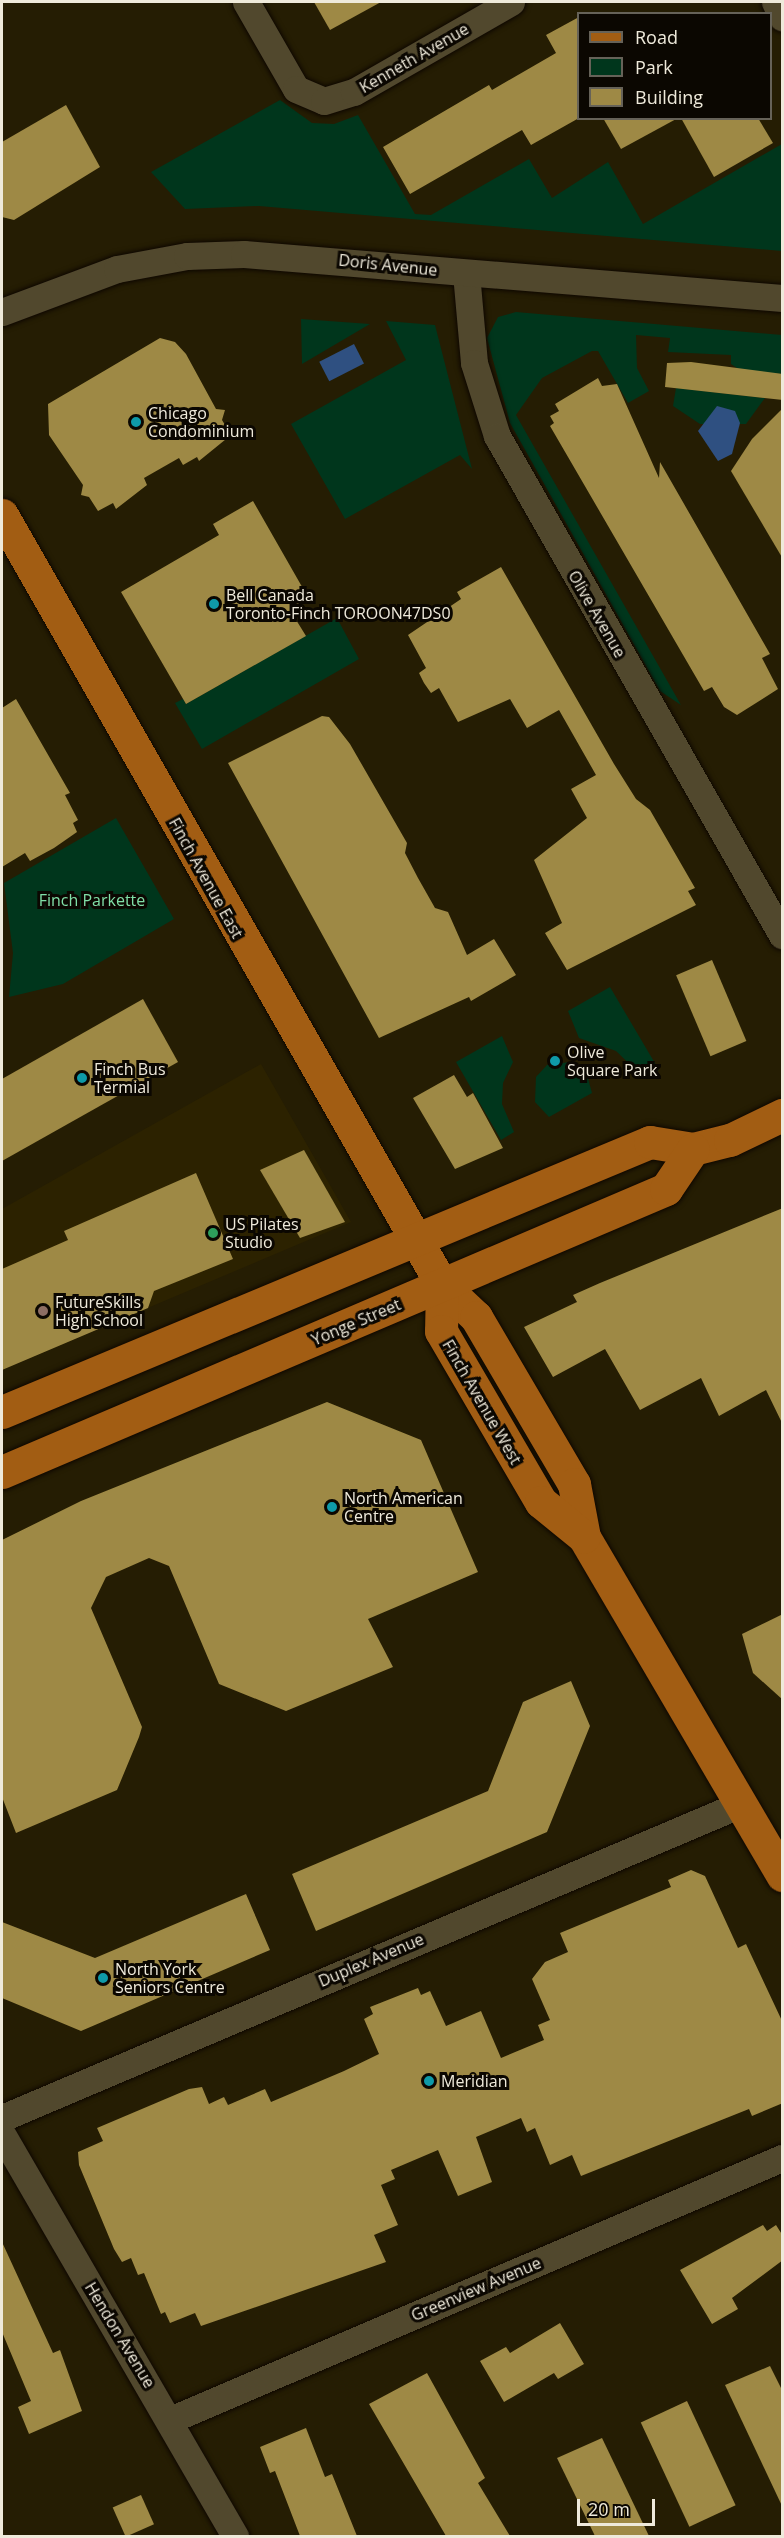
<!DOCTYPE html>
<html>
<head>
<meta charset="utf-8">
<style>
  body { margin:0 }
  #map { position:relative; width:784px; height:2538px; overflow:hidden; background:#251d03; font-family:"Open Sans",sans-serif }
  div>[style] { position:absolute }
  .built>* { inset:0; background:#2c2200 }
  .green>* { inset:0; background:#00361c }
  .water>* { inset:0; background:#2f5081; transform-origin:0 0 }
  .building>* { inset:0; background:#9e8945; transform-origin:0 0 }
  .roads { filter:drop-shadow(0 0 2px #0e0700) drop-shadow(0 0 2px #0e0700) }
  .minor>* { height:27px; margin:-13.5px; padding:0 13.5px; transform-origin:13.5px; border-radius:13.5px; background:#51482d }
  .major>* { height:33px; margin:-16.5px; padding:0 16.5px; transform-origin:16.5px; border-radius:16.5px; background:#a25d13 }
  .dots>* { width:16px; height:16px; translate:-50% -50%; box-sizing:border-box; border:3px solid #0b0701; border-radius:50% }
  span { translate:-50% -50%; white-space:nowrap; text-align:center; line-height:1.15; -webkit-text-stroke:6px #0b0701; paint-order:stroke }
  .street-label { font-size:16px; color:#efeadb }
  .poi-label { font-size:16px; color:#efeadb }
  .left { translate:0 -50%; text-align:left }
  .park-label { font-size:16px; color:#80dfa7 }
  .frame { position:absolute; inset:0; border:3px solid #efeadb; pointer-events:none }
  .legend { position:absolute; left:577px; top:12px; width:195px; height:108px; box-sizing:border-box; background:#0b0701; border:2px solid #666258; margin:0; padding:8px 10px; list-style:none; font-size:18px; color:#efeadb }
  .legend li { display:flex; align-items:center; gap:12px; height:30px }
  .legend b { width:30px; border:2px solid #666258 }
  .scale { position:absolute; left:577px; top:2499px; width:78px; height:27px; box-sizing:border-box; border:3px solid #efeadb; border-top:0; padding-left:8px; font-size:18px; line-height:21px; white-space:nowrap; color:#efeadb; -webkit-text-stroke:4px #0b0701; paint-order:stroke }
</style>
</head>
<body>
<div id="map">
  <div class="built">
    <div style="clip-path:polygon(261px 1064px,351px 1222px,20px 1362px,2px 1318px,2px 1209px)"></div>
  </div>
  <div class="green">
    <div style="clip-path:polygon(280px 100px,312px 123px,334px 124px,358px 115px,415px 214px,431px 215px,529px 159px,552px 198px,608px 162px,643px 224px,782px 144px,782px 251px,259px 206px,185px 209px,151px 172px)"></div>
    <div style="clip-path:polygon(516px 312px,782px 335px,782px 374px,740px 370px,731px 364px,731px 355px,668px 352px,670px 338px,636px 335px,637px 368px,649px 391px,628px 403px,598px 351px,592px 351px,542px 378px,516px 415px,681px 705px,660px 691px,510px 423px,487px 338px,498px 317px)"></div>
    <div style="clip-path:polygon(301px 319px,370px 324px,302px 364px)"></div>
    <div style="clip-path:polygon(386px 321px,435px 325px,472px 469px,460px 455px,345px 519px,291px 424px,406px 360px)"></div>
    <div style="clip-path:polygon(676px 388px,765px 398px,746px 424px,700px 424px,673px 406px)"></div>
    <div style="clip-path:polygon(337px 618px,359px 659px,202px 749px,175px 703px,183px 699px,186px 704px)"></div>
    <div style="clip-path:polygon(116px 818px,174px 919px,63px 984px,9px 997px,13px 953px,4px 883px)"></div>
    <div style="clip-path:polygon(610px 987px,659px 1070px,644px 1078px,616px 1051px,579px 1038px,568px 1011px)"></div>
    <div style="clip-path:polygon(502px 1036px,513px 1062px,503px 1083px,502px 1104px,514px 1132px,501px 1140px,456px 1062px)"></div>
    <div style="clip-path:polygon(570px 1062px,587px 1075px,592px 1093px,549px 1117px,535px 1102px,536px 1077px,547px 1065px)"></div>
  </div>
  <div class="water">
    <div style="left:354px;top:344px;width:22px;height:39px;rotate:63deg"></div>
    <div style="clip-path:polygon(717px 406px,735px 411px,740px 423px,732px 454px,718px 461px,698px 431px)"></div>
  </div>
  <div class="building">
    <div style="clip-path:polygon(314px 2px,381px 2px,330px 30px)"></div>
    <div style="clip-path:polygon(579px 17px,579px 118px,531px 145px,522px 130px,410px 194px,383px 147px,489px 85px,492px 90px,556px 53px,546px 35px)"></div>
    <div style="clip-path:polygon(66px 105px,100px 167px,14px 220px,2px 217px,2px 142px)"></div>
    <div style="clip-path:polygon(603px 118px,678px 118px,621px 149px)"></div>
    <div style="clip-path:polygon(681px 118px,758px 118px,773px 143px,714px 177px)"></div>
    <div style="clip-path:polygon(160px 338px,175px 342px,186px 354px,216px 409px,225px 410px,222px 420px,231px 435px,199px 461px,197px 457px,183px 465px,179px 458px,144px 478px,147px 485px,116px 509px,113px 503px,98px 511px,89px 497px,81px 495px,83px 485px,49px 435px,48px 404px)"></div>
    <div style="clip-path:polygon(691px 362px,783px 374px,783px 400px,665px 387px,667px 363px)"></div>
    <div style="clip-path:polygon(598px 378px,602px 386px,617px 384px,659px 478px,660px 462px,770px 654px,762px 658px,778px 689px,737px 715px,724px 707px,712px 687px,704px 691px,550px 426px,554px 423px,550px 416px,559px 411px,555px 404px)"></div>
    <div style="clip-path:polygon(783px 408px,783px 559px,731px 471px,752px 439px)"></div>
    <div style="clip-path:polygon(253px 501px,309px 599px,290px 610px,306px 636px,186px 704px,121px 592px,219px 535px,213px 524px)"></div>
    <div style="clip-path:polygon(501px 567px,614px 764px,636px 799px,650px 810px,695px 888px,688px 891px,696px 905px,567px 970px,545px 933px,562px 923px,534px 860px,587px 818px,571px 789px,596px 775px,559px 710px,527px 728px,510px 699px,458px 722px,439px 688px,431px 693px,424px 683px,419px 673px,426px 668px,408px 635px,461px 599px,457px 592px)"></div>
    <div style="clip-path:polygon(16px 699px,70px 793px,65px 795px,78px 820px,73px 823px,77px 832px,54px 848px,30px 861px,25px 853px,2px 867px,2px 708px)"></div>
    <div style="clip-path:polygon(322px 716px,329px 717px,350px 744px,407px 843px,405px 853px,418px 878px,435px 908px,448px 912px,467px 955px,494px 939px,516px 975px,471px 1001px,469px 997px,379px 1038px,228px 763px)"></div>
    <div style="left:712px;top:960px;width:88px;height:39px;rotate:67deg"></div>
    <div style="clip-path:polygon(143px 999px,178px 1062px,2px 1161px,2px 1079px)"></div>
    <div style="clip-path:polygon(454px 1075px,467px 1097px,473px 1093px,503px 1148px,455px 1169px,413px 1098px)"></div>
    <div style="clip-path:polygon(304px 1150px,345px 1222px,300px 1238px,260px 1170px)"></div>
    <div style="clip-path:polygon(196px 1173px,233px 1259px,154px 1291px,148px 1308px,2px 1370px,2px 1269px,68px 1240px,64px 1231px)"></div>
    <div style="clip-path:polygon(783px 1208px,783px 1425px,766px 1390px,719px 1416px,701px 1378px,640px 1410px,605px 1349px,553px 1377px,524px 1327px,577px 1302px,573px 1295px,600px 1283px)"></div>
    <div style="clip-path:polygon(327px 1402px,421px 1440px,478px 1572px,368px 1619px,393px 1667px,286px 1711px,219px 1684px,169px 1566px,149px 1558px,106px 1577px,91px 1608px,142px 1727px,139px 1737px,117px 1790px,16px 1833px,2px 1797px,2px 1540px,81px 1501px)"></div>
    <div style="clip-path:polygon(783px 1614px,783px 1700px,753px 1673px,742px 1634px)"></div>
    <div style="clip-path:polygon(571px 1681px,590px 1726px,547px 1832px,316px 1931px,292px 1874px,488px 1791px,523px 1702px)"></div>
    <div style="clip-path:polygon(691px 1870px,705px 1876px,738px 1948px,746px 1944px,783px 2023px,783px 2103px,752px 2116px,749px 2109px,581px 2176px,572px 2155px,550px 2165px,535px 2128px,527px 2132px,521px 2118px,476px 2137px,492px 2182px,458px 2196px,438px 2150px,391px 2170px,395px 2179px,381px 2185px,398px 2225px,374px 2235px,386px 2262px,201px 2326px,195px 2313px,170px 2323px,165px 2312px,161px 2314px,144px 2273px,138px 2275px,131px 2258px,122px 2262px,114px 2249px,79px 2165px,78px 2152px,103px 2141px,97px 2128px,189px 2089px,202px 2087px,209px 2104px,224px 2097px,228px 2105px,265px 2089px,271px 2102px,344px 2071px,379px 2054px,364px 2019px,373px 2014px,370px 2007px,418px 1988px,421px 1995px,430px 1991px,446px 2026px,481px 2011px,501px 2058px,544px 2040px,538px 2025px,550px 2020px,532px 1979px,545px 1962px,568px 1952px,560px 1933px,671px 1887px,668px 1880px)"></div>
    <div style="clip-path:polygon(246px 1894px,270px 1950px,81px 2031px,2px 1998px,2px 1922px,95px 1958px)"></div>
    <div style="clip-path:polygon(763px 2225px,767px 2231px,776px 2225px,783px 2236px,783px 2260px,732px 2298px,738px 2309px,712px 2324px,680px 2270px)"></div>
    <div style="clip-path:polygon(2px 2242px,53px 2353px,60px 2350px,82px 2411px,29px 2434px,18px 2407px,31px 2401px,2px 2332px)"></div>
    <div style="clip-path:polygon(560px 2323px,584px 2364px,558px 2379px,554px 2373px,504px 2402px,480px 2361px,506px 2347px,510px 2353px)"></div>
    <div style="clip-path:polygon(770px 2366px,783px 2392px,783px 2508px,725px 2385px)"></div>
    <div style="clip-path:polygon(427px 2373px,485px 2478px,478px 2483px,510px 2536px,446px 2536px,369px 2404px)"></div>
    <div style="left:687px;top:2401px;width:115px;height:51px;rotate:65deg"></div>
    <div style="clip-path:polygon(306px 2428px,325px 2477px,332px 2474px,357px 2536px,300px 2536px,275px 2471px,270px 2473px,260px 2447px)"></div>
    <div style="clip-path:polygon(602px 2438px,649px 2536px,595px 2536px,557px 2458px)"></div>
    <div style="left:141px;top:2495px;width:32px;height:31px;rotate:66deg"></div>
  </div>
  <div class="roads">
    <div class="minor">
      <div style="left:246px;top:2px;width:100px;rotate:60.1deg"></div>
      <div style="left:296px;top:89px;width:30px;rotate:23deg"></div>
      <div style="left:324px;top:101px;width:31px;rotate:-17deg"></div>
      <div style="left:354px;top:92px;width:181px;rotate:-29.8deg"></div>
      <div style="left:775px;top:2px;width:17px;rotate:65deg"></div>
      <div style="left:466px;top:273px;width:90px;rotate:84.9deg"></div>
      <div style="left:474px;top:363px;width:77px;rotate:72.5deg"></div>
      <div style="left:497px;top:436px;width:575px;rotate:60.27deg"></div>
      <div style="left:2px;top:312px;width:123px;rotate:-20.5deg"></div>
      <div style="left:117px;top:269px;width:71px;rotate:-10.5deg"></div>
      <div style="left:187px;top:256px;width:57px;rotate:-2deg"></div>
      <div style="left:244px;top:254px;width:540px;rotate:4.68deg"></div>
      <div style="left:2px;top:2118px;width:803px;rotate:-23.02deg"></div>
      <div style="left:2px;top:2134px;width:465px;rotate:59.9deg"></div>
      <div style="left:170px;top:2420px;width:666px;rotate:-23.18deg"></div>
    </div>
    <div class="major">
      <div style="left:2px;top:515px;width:887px;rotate:60.26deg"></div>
      <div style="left:442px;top:1285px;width:47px;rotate:43.3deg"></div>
      <div style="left:476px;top:1317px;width:194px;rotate:59.6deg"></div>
      <div style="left:574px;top:1484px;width:54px;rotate:79.3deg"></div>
      <div style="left:584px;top:1537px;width:392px;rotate:59.6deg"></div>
      <div style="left:442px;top:1285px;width:46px;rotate:91.2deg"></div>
      <div style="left:441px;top:1331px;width:198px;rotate:59.7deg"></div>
      <div style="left:541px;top:1502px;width:55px;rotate:39.1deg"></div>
      <div style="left:2px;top:1412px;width:702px;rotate:-22.62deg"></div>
      <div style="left:650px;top:1142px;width:44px;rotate:9.2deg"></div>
      <div style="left:693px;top:1149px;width:38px;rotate:-14deg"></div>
      <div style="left:730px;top:1140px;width:58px;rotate:-25.7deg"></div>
      <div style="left:2px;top:1472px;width:722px;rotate:-23.08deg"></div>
      <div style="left:666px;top:1189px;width:48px;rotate:-56deg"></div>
    </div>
  </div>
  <div class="dots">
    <div style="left:136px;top:422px;background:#0f9aa8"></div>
    <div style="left:214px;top:604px;background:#0f9aa8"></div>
    <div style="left:555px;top:1061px;background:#0f9aa8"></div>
    <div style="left:82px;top:1078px;background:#0f9aa8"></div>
    <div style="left:213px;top:1233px;background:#2e9e5b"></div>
    <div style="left:43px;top:1311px;background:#8d6e63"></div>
    <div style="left:332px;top:1507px;background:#0f9aa8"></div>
    <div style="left:103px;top:1978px;background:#0f9aa8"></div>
    <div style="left:429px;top:2081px;background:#0f9aa8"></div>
  </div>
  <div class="street-label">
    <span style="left:414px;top:58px;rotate:-30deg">Kenneth Avenue</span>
    <span style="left:388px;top:265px;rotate:6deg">Doris Avenue</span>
    <span style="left:597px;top:614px;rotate:60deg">Olive Avenue</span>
    <span style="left:206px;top:878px;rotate:61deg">Finch Avenue East</span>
    <span style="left:356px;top:1322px;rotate:-23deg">Yonge Street</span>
    <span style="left:482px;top:1402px;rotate:60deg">Finch Avenue West</span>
    <span style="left:371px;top:1960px;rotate:-23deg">Duplex Avenue</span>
    <span style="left:476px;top:2289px;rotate:-23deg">Greenview Avenue</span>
    <span style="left:120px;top:2335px;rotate:59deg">Hendon Avenue</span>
  </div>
  <div class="poi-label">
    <span class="left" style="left:148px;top:422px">Chicago<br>Condominium</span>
    <span class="left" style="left:226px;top:604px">Bell Canada<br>Toronto-Finch TOROON47DS0</span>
    <span class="left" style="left:567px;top:1061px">Olive<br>Square Park</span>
    <span class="left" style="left:94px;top:1078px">Finch Bus<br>Termial</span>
    <span class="left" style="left:225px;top:1233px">US Pilates<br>Studio</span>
    <span class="left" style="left:55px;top:1311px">FutureSkills<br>High School</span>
    <span class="left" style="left:344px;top:1507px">North American<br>Centre</span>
    <span class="left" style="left:115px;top:1978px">North York<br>Seniors Centre</span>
    <span class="left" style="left:441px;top:2081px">Meridian</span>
  </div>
  <div class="park-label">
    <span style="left:92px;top:900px">Finch Parkette</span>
  </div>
  <div class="frame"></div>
  <ul class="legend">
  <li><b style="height:8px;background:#a25d13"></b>Road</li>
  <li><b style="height:16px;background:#00361c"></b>Park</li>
  <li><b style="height:16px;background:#9e8945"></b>Building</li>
  </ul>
  <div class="scale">20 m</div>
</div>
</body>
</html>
